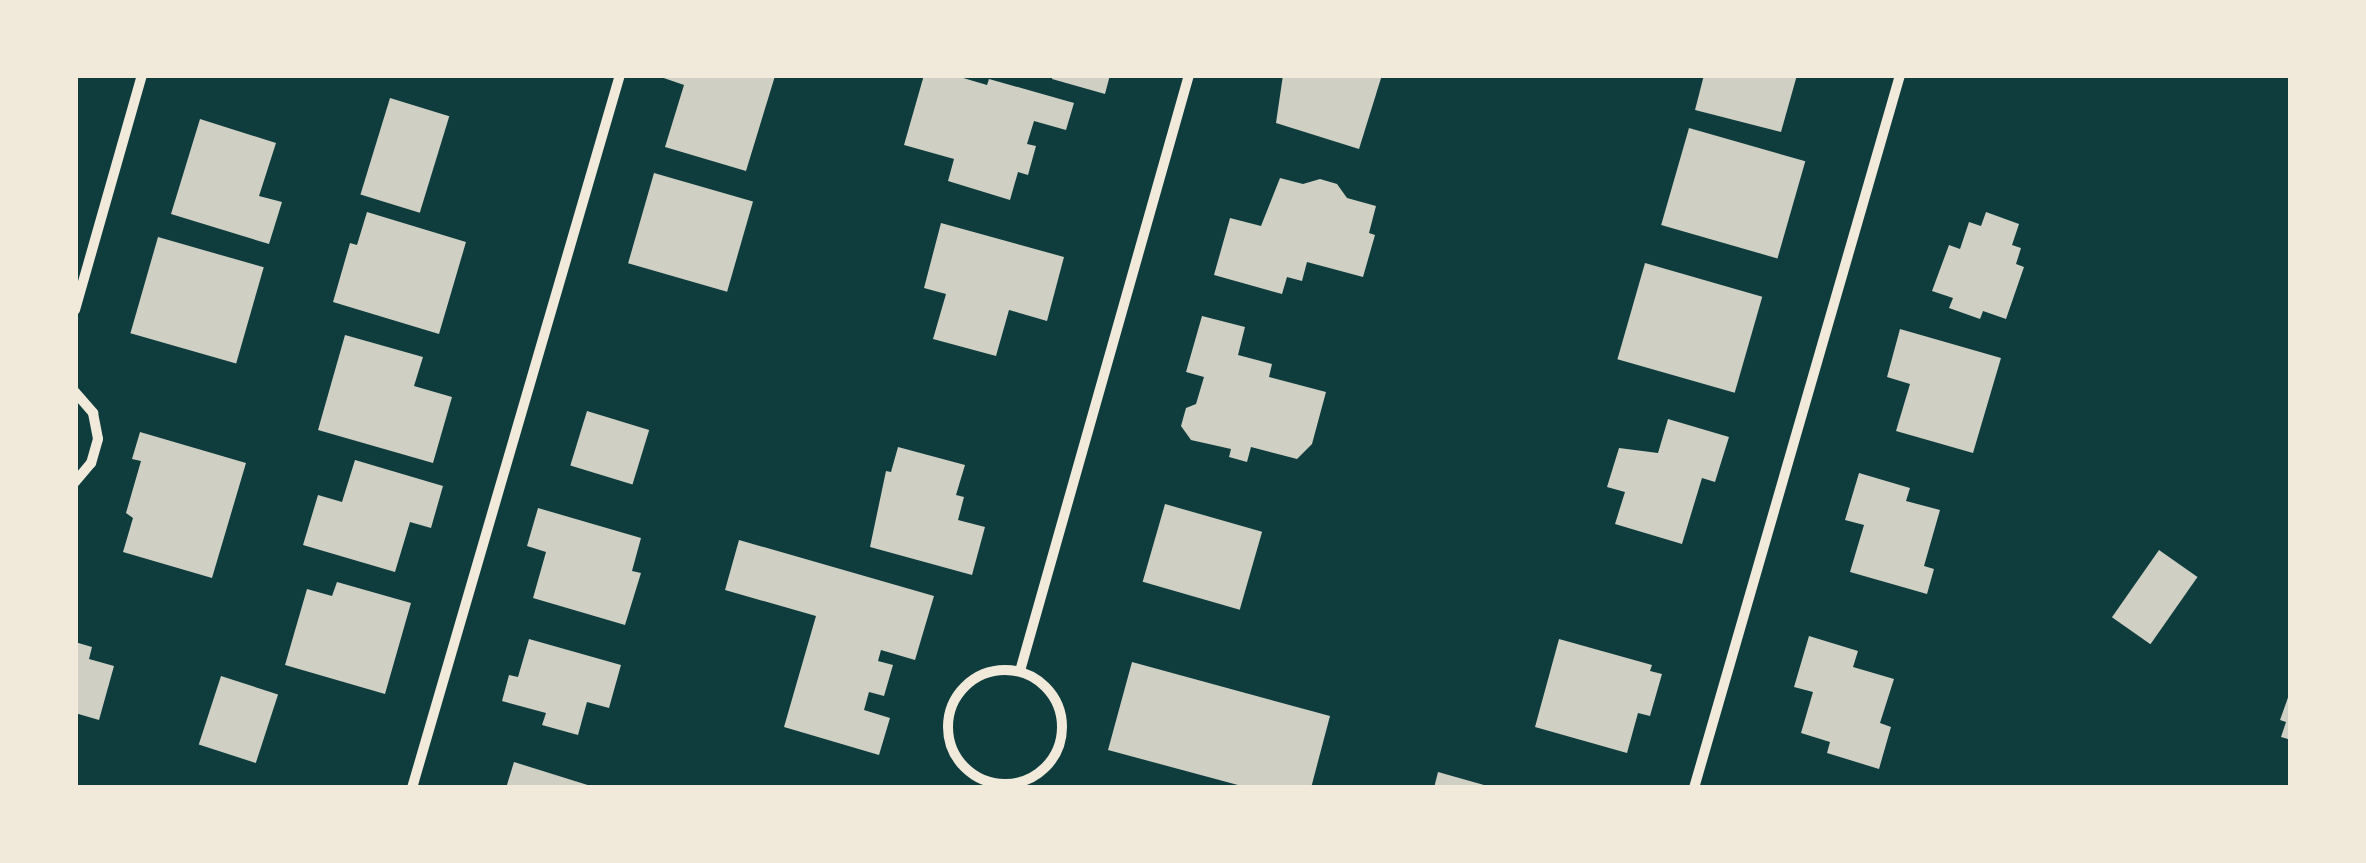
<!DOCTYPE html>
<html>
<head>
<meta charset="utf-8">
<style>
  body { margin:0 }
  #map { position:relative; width:2366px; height:863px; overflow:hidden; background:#0f3d3e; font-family:"Libre Baskerville",serif }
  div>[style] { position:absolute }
  .building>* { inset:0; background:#cfcfc3; transform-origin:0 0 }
  .minor>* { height:10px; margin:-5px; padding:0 5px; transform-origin:5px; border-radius:5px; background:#f1e9da }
  .minor>.ring { margin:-5px; padding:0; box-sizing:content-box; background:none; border:10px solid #f1e9da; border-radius:50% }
  span { translate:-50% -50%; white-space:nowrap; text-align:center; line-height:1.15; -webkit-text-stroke:8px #f1e9da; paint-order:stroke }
  .frame { position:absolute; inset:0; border:78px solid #f1e9da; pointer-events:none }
</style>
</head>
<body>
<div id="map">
  <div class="building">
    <div style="clip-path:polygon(655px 75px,775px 76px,746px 171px,665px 147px,684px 85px)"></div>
    <div style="clip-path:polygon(924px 75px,953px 75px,987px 85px,989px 79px,1074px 103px,1066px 130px,1034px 121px,1027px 144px,1036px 146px,1028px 175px,1018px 172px,1010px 200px,948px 181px,954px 159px,904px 145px)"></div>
    <div style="clip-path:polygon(1053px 75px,1110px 75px,1105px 94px,1052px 79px)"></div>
    <div style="clip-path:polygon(1283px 75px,1382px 75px,1359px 149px,1276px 123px)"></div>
    <div style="clip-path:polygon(1704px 75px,1797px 75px,1781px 132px,1695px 110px)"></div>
    <div style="left:390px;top:98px;width:62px;height:101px;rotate:17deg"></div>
    <div style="clip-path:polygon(200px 119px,276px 143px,259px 196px,282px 202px,269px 244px,171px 214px)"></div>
    <div style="left:1689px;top:128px;width:121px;height:101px;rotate:16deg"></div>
    <div style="left:654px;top:173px;width:103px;height:94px;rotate:16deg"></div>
    <div style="clip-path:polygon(1280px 178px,1303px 184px,1320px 179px,1337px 184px,1347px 198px,1376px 206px,1369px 233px,1375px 235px,1363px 277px,1307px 262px,1302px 281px,1287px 277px,1282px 294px,1214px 275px,1230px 218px,1261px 226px)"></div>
    <div style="clip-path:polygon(367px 212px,466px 242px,439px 334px,333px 302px,350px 243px,357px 245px)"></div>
    <div style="clip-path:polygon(1986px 212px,2019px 224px,2012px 245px,2021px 248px,2016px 264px,2024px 267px,2006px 319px,1983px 311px,1980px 319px,1949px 308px,1953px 298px,1932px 291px,1949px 245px,1960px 249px,1969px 222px,1981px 226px)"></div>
    <div style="clip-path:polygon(941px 223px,1064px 257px,1047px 321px,1009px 310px,996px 356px,933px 339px,946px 294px,924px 288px)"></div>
    <div style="left:158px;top:237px;width:110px;height:100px;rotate:16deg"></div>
    <div style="left:1645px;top:263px;width:122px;height:100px;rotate:16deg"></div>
    <div style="clip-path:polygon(1202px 316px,1245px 327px,1238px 355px,1272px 364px,1269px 377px,1326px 392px,1312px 444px,1297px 459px,1251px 447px,1247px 462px,1229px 457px,1231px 449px,1191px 440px,1181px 426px,1186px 408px,1196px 404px,1204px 377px,1186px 372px)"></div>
    <div style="clip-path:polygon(1900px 329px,2001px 358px,1973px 453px,1896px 431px,1910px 384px,1887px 377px)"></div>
    <div style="clip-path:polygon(345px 335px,423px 357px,414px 386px,452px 397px,433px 463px,318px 430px)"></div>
    <div style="left:587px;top:411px;width:65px;height:57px;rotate:17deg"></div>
    <div style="clip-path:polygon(1668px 419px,1729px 437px,1715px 482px,1702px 478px,1682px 544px,1615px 524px,1625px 492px,1607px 487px,1619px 448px,1658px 453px)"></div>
    <div style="clip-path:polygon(140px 432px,246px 463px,212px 578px,123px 552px,133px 518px,126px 513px,141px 461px,132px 459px)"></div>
    <div style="clip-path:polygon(898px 447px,965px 465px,956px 495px,964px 497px,958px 520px,985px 527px,972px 575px,870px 547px,886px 471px,891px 472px)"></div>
    <div style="clip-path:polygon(355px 460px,443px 486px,431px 528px,410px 522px,395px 572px,303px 545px,318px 495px,342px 502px)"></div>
    <div style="clip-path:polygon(1859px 473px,1910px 488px,1906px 501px,1940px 510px,1924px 566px,1934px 569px,1927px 594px,1850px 572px,1864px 525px,1845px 520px)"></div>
    <div style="left:1165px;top:504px;width:101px;height:81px;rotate:16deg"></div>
    <div style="clip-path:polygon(538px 508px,641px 538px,632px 571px,641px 573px,625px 625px,533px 598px,546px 552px,527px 546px)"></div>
    <div style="clip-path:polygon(739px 540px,934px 596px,915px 660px,881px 650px,878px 661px,893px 665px,884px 696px,869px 692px,864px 710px,890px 718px,879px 755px,784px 727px,816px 616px,725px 590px)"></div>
    <div style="left:2159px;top:550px;width:47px;height:82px;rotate:35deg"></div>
    <div style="clip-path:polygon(337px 582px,411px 603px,385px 694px,285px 665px,307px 589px,332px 596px)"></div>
    <div style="clip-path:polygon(1809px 636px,1858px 651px,1853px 667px,1894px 679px,1880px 723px,1891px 727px,1879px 769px,1827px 753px,1830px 742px,1801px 733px,1813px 692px,1794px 687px)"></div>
    <div style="clip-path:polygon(529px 639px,621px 665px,609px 708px,587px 702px,578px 735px,542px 725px,546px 713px,502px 701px,509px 675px,518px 677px)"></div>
    <div style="clip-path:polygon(1559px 639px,1652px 665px,1650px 671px,1662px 674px,1650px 716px,1638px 713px,1627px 753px,1535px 727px)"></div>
    <div style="clip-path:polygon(75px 642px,92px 647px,89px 659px,114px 666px,99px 720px,75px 713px)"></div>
    <div style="clip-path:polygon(1132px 662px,1330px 716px,1311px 788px,1249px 788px,1108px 750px)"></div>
    <div style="left:221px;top:676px;width:60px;height:72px;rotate:18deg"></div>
    <div style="clip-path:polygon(2291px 689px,2291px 740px,2281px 737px,2286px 722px,2280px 720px)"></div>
    <div style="clip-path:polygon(514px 762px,594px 787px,593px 788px,506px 788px)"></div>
    <div style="clip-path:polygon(1438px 772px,1491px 787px,1491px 788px,1434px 788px)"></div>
  </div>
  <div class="minor">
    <div style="left:75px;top:310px;width:244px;rotate:-74.1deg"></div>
    <div style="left:75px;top:392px;width:28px;rotate:49deg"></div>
    <div style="left:93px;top:413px;width:26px;rotate:79deg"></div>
    <div style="left:98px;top:439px;width:25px;rotate:106deg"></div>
    <div style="left:91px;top:463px;width:25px;rotate:130deg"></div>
    <div class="ring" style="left:948px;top:670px;width:104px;height:104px"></div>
    <div style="left:1020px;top:671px;width:619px;rotate:-74.17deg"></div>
    <div style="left:412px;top:788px;width:743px;rotate:-73.74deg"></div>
    <div style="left:1694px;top:788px;width:742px;rotate:-73.88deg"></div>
  </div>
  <div class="frame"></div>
</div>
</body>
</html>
